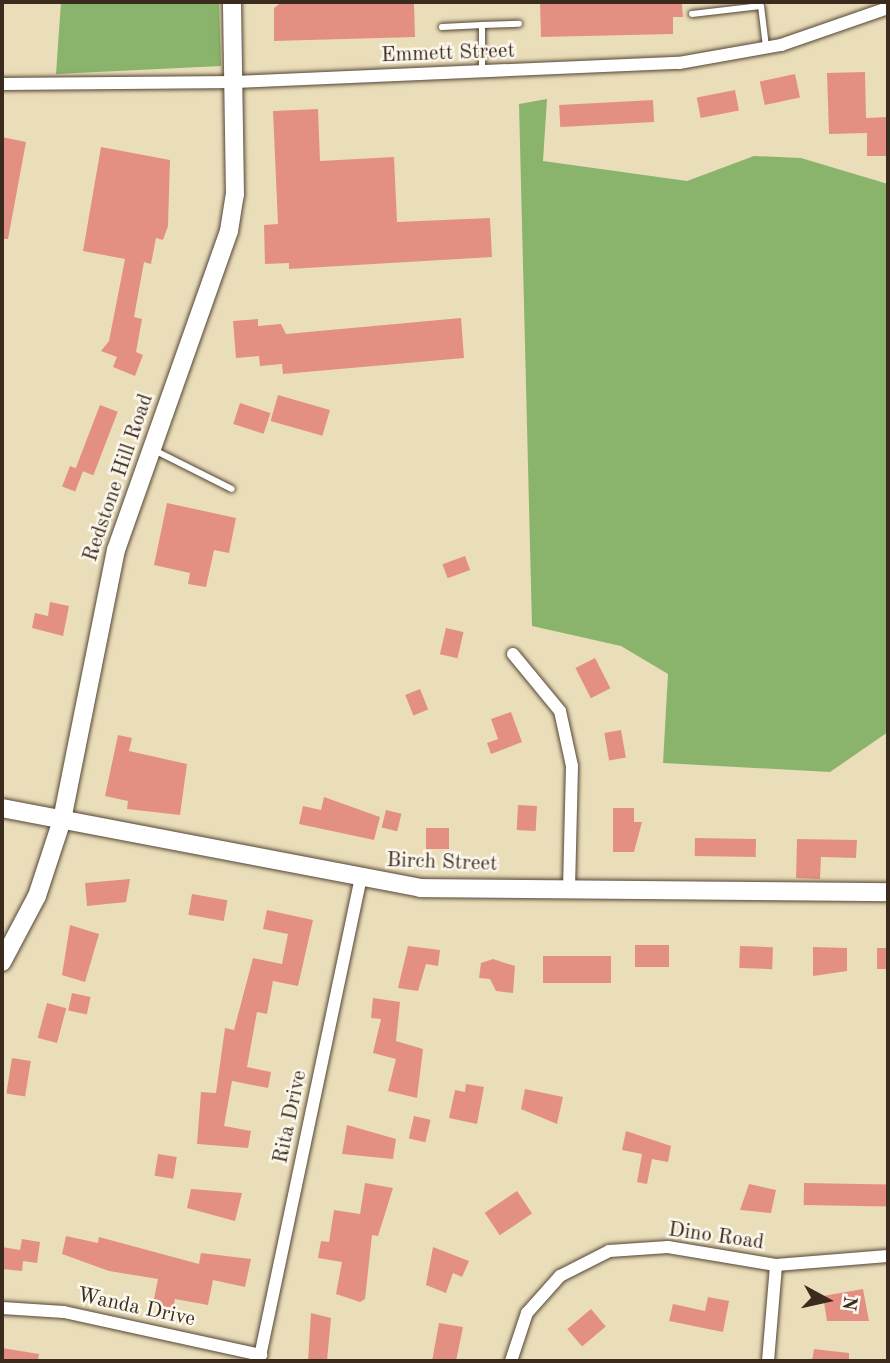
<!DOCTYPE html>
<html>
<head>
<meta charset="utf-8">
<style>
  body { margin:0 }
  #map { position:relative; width:890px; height:1363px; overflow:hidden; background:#eadeba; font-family:"Old Standard TT",serif }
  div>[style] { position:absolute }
  .forest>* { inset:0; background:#8ab46c }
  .building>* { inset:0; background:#e39083; transform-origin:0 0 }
  .roads { filter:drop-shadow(0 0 2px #554535) drop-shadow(0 0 2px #554535) }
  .service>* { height:6px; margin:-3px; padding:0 3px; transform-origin:3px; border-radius:3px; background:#fff }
  .minor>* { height:12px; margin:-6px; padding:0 6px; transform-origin:6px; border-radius:6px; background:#fff }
  .secondary>* { height:18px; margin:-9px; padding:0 9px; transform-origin:9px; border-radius:9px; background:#fff }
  span { translate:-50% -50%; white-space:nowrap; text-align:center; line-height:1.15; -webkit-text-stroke:5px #fbf7ec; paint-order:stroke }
  .street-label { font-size:21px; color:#3b2a1e }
  .frame { position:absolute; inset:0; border:4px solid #3b2a1e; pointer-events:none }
  .north { position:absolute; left:792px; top:1265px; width:70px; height:70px; -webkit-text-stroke:5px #fbf7ec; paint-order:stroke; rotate:98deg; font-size:19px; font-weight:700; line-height:28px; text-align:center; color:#3b2a1e }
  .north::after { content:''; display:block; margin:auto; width:24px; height:32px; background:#3b2a1e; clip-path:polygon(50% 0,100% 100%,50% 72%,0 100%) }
</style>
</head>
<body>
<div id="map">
  <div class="forest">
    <div style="clip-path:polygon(61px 2px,219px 2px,221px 66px,56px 74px)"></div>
    <div style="clip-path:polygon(547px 99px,543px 161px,687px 181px,754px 156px,801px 158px,888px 184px,888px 732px,830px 772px,663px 763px,668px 674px,621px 646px,532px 626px,519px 104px)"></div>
  </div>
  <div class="building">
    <div style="clip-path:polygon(282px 2px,414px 3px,415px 37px,274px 41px,274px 8px)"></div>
    <div style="clip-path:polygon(540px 2px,672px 2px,682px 4px,683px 17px,673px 17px,673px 34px,541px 37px)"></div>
    <div style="clip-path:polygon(865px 72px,866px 118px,888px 117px,888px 156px,867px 156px,867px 133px,829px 134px,827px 73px)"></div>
    <div style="left:795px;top:74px;width:24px;height:36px;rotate:78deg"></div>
    <div style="left:735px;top:90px;width:21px;height:39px;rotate:79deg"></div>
    <div style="left:653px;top:100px;width:22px;height:94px;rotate:87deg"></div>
    <div style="clip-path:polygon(318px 109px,320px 161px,394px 157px,397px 222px,490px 218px,492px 257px,289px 269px,289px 263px,265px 264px,264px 225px,278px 224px,273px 111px)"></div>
    <div style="clip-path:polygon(2px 137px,26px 142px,8px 239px,2px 239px)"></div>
    <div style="clip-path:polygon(101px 147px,170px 160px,168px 226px,163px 240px,156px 238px,151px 264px,144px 262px,134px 317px,142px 319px,136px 352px,143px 355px,135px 376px,113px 367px,117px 357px,101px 351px,109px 341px,125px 259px,83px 251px)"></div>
    <div style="clip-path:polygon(461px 318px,464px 358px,283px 374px,282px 364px,260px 366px,259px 356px,236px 358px,233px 321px,258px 319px,258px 326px,281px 324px,286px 334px)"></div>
    <div style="left:278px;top:395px;width:54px;height:27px;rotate:16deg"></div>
    <div style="left:240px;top:403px;width:32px;height:22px;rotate:18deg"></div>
    <div style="left:100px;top:405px;width:19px;height:68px;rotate:21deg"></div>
    <div style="left:70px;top:466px;width:14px;height:22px;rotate:21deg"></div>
    <div style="clip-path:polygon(167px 503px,236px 518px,229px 553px,214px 550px,206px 587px,188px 584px,190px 573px,154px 565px)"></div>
    <div style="left:465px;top:556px;width:15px;height:24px;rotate:70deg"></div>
    <div style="clip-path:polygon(50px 602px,69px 606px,63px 636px,32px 628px,35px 613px,48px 616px)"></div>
    <div style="left:446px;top:628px;width:18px;height:27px;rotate:13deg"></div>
    <div style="left:595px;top:658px;width:34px;height:22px;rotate:63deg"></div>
    <div style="left:420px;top:689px;width:22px;height:16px;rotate:68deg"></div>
    <div style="clip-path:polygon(511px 712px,522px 742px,491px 754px,487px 743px,498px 739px,491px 719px)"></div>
    <div style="left:621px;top:730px;width:28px;height:17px;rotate:80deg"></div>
    <div style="clip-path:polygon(118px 735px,132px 738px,129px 751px,187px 764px,180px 815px,127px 809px,128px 801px,105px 796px)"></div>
    <div style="clip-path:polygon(324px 797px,380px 817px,374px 840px,299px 824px,303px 806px,321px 810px)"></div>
    <div style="left:518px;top:805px;width:19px;height:25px;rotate:3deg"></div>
    <div style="clip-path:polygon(613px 808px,634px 808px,634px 822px,642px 822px,634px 852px,613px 852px)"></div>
    <div style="left:386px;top:810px;width:16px;height:18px;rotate:14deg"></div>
    <div style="left:426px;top:828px;width:23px;height:21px"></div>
    <div style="left:695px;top:838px;width:61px;height:18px;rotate:1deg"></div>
    <div style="clip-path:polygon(797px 839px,857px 840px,856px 858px,821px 857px,820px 879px,796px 878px)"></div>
    <div style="clip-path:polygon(130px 879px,126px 902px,87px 906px,85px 883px)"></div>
    <div style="left:192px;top:894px;width:36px;height:21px;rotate:10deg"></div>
    <div style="clip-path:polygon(267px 910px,313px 920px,298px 986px,273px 981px,267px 1014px,257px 1012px,247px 1067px,271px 1072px,268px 1088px,232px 1081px,224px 1126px,251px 1131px,248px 1148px,197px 1144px,201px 1092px,216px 1093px,225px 1028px,234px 1030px,253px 958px,282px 964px,288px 934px,263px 929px)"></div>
    <div style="clip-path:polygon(70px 925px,99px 934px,85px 982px,62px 975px)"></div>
    <div style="left:635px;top:945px;width:34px;height:22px"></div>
    <div style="clip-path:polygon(408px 946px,440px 950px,438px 966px,426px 964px,418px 991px,398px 988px)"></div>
    <div style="left:740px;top:946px;width:33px;height:22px;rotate:2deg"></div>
    <div style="clip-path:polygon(813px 947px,847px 948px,847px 971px,813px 976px)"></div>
    <div style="left:877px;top:948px;width:11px;height:21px"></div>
    <div style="left:543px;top:956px;width:68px;height:27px"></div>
    <div style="clip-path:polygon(493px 959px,515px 966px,513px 993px,496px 991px,490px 979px,479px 978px,481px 963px)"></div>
    <div style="left:72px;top:993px;width:19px;height:18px;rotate:12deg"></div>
    <div style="clip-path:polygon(373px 998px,400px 1002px,396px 1041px,423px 1049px,417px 1098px,388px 1091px,396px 1059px,373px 1053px,381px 1019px,371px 1018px)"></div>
    <div style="left:47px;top:1003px;width:20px;height:36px;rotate:15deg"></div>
    <div style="left:12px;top:1058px;width:19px;height:36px;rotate:9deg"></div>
    <div style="clip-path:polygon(466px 1084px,484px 1087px,477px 1124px,449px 1118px,455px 1090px,465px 1092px)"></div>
    <div style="clip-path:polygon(525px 1089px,563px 1097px,557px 1124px,521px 1109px)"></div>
    <div style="left:414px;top:1116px;width:17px;height:23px;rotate:13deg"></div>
    <div style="clip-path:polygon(347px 1125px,396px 1139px,393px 1159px,342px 1154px)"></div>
    <div style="clip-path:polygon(626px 1131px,671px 1146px,668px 1162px,652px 1159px,647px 1184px,637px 1182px,642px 1154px,622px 1150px)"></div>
    <div style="left:158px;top:1154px;width:19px;height:22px;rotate:9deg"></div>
    <div style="clip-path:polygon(365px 1183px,393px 1188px,378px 1236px,372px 1235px,365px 1299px,360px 1302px,336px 1294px,342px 1262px,318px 1258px,321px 1241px,329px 1242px,334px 1210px,360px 1214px)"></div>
    <div style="left:804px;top:1183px;width:84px;height:22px;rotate:1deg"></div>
    <div style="clip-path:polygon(749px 1184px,776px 1190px,771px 1213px,740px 1210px)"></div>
    <div style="clip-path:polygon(191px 1189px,242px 1193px,235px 1221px,187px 1208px)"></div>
    <div style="left:517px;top:1191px;width:27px;height:39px;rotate:56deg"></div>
    <div style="clip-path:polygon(66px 1236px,98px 1243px,99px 1237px,199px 1264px,201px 1253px,251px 1259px,245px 1287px,213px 1280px,208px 1305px,175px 1299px,173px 1308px,153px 1304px,158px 1279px,109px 1271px,62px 1254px)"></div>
    <div style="clip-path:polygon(22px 1239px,40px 1242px,37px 1263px,23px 1261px,22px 1271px,2px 1269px,2px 1247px,20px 1250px)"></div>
    <div style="clip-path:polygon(433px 1247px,469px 1261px,462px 1277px,453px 1273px,446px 1293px,426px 1285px)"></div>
    <div style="clip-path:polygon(863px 1289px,869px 1321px,827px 1321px,823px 1296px)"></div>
    <div style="clip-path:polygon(708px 1297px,729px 1301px,723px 1332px,669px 1321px,673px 1304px,705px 1311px)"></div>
    <div style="left:591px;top:1309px;width:23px;height:31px;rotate:50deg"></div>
    <div style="clip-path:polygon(311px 1313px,331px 1318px,327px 1361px,308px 1361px)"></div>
    <div style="clip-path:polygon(439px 1323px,463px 1327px,456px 1361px,432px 1361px)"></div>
    <div style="clip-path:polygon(2px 1348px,39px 1354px,38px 1361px,2px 1361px)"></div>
    <div style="clip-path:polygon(814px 1349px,849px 1353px,849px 1361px,812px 1361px)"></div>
  </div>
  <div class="roads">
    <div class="service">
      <div style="left:692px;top:14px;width:69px;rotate:-6.6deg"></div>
      <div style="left:761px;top:6px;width:41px;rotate:83deg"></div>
      <div style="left:482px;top:25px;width:37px;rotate:-2deg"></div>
      <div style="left:442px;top:27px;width:40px;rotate:-2.9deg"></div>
      <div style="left:482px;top:25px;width:47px;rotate:90deg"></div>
      <div style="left:152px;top:449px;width:89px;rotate:26.6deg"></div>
    </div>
    <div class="minor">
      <div style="left:2px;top:84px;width:233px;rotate:-0.5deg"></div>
      <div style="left:235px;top:82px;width:444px;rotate:-2.5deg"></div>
      <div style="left:679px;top:63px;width:104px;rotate:-10deg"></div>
      <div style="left:781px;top:45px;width:113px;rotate:-19.1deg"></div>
      <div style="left:513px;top:654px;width:74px;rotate:50.5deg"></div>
      <div style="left:560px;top:711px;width:56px;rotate:77.7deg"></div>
      <div style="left:572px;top:766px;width:122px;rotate:91.4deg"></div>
      <div style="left:2px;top:1308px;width:62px;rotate:3.7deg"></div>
      <div style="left:64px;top:1312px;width:202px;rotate:12.3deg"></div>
      <div style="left:259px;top:1361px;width:491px;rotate:-78.1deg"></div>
      <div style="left:511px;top:1361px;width:51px;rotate:-71.6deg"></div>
      <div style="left:527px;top:1313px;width:50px;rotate:-48.3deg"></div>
      <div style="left:560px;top:1276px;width:55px;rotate:-27deg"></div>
      <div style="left:609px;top:1251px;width:59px;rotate:-3.9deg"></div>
      <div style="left:668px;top:1247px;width:109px;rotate:9.5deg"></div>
      <div style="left:776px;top:1265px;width:112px;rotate:-4.6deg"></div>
      <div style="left:768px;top:1361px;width:96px;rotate:-85.2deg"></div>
    </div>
    <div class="secondary">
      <div style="left:2px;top:808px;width:426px;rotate:10.8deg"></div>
      <div style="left:420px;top:888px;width:468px;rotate:0.5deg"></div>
      <div style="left:2px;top:962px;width:75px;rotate:-62.1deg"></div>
      <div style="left:37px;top:896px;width:80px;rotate:-71.8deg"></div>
      <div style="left:62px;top:820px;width:275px;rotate:-78.7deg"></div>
      <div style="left:116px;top:550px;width:338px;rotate:-70.5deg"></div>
      <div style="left:229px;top:231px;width:36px;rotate:-81deg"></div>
      <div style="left:235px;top:195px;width:193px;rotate:-90.9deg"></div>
    </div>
  </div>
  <div class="street-label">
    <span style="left:448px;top:54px;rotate:-2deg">Emmett Street</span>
    <span style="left:119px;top:478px;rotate:-71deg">Redstone Hill Road</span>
    <span style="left:442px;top:863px;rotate:2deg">Birch Street</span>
    <span style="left:291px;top:1117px;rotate:-78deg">Rita Drive</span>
    <span style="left:716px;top:1237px;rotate:8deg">Dino Road</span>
    <span style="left:136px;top:1308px;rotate:12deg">Wanda Drive</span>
  </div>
  <div class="frame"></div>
  <div class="north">N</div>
</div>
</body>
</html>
